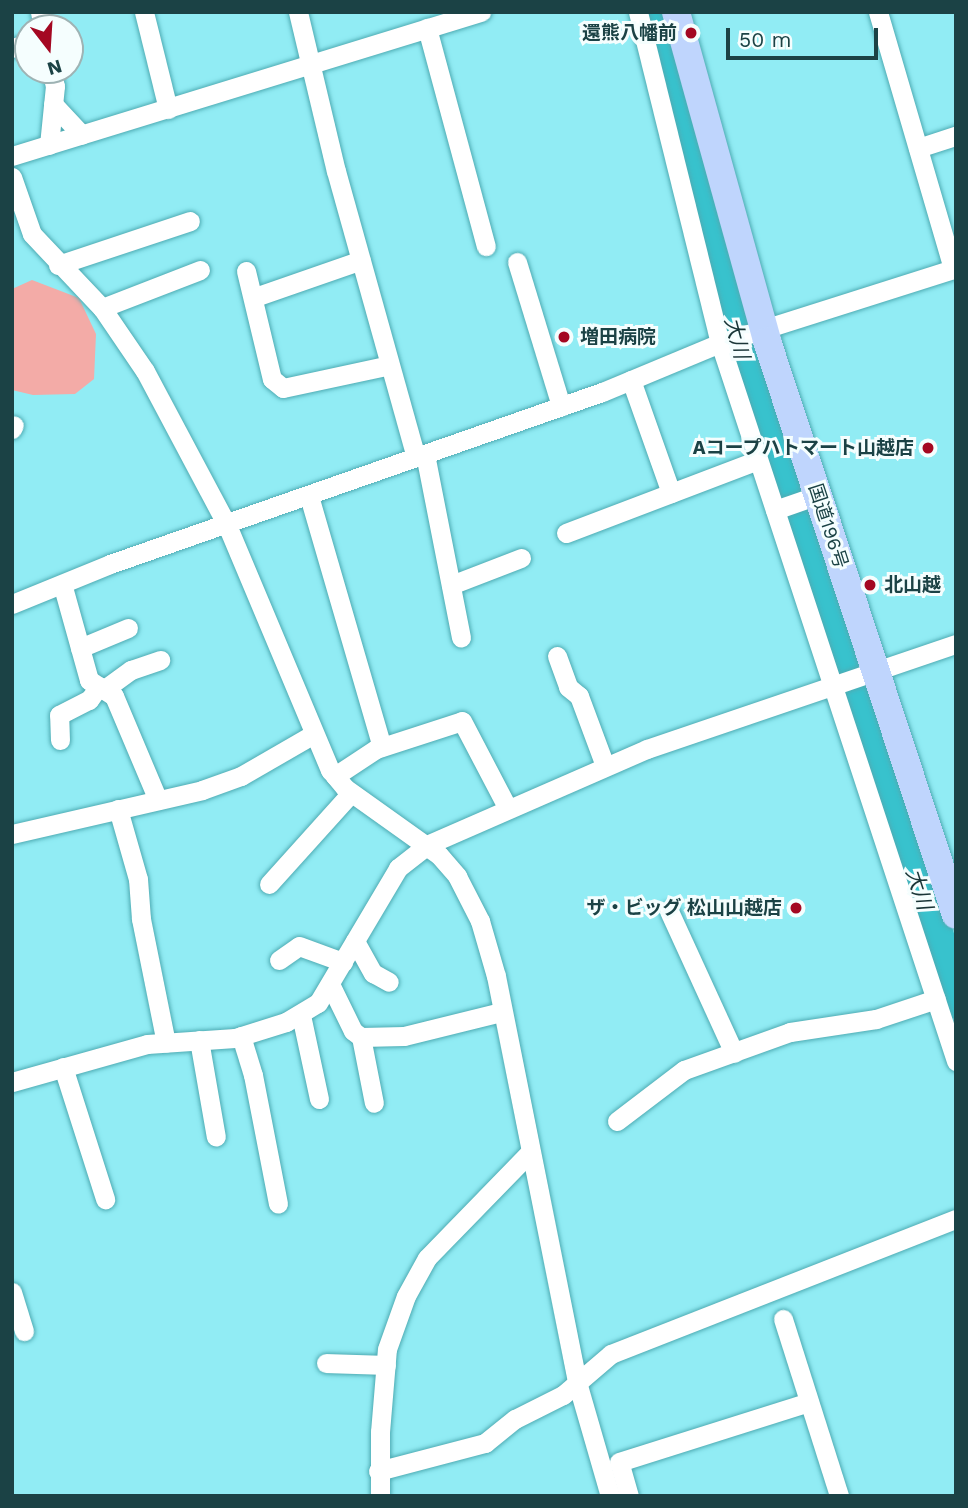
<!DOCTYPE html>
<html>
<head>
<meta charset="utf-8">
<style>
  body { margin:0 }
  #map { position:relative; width:968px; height:1508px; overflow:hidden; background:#91ecf4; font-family:"Work Sans","Noto Sans JP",sans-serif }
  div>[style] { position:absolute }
  .green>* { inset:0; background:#f3aba7 }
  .river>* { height:37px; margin:-18.5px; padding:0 18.5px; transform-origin:18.5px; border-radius:18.5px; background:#38c2cd }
  .roads { filter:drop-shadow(0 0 2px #4eabb3) drop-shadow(0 0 2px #4eabb3) }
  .minor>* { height:19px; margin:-9.5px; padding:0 9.5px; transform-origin:9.5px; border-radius:9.5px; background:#fff }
  .highway>* { height:28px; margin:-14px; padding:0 14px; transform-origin:14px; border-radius:14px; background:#bfd5fd }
  .dots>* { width:19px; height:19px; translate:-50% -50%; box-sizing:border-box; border:4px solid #f5fefe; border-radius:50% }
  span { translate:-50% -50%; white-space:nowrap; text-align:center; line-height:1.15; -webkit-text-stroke:6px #f5fefe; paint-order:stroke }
  .poi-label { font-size:19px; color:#1b4245; font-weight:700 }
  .right { translate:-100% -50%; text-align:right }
  .left { translate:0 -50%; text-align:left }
  .street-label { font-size:19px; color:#1b4245 }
  .water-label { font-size:21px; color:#193537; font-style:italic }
  .frame { position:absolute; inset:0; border:14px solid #1b4245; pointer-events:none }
  .north { position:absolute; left:14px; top:14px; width:70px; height:70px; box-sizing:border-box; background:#f5fefe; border:2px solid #9eb3b4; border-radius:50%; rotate:163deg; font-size:19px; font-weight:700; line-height:28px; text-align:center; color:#1b4245 }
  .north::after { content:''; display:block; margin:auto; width:24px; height:32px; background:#a40822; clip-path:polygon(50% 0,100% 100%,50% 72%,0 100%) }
  .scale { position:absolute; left:726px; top:28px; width:152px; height:32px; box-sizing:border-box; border:4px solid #1b4245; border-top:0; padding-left:9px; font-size:21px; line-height:24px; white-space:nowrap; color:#1b4245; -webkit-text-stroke:5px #f5fefe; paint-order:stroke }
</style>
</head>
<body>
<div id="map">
  <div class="green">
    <div style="clip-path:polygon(32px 280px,79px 298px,96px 334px,94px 379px,75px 394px,33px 395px,12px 390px,12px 289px)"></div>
  </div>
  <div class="river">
    <div style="left:652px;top:12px;width:375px;rotate:75.3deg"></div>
    <div style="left:747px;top:375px;width:299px;rotate:71.4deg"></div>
    <div style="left:856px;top:697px;width:319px;rotate:71.7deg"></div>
  </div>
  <div class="roads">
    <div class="minor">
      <div style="left:40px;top:12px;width:16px;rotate:79deg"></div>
      <div style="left:144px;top:12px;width:100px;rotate:76.1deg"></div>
      <div style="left:298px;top:12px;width:163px;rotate:76.6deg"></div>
      <div style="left:336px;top:171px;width:297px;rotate:74.4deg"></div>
      <div style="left:638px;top:12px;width:341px;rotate:76.1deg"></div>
      <div style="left:720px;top:343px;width:756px;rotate:71.8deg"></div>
      <div style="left:878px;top:12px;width:268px;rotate:73.7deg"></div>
      <div style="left:427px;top:28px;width:226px;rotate:74.9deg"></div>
      <div style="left:12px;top:48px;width:17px;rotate:-17deg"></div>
      <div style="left:53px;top:104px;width:42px;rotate:46.9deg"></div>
      <div style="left:49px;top:145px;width:59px;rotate:-84.2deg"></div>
      <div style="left:55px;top:86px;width:16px;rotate:-104deg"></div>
      <div style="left:918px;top:148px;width:40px;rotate:-18deg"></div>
      <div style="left:12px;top:156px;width:491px;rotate:-17.1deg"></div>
      <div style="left:12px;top:177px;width:60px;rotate:70.7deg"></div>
      <div style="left:32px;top:234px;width:102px;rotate:46.6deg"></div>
      <div style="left:102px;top:308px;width:76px;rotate:55.7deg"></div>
      <div style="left:145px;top:371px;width:174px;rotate:62deg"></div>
      <div style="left:227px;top:525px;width:266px;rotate:67.2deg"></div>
      <div style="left:330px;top:770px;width:23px;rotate:50deg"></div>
      <div style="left:345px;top:788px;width:115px;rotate:35.5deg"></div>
      <div style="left:439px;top:855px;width:28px;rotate:49deg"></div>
      <div style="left:457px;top:876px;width:51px;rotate:62.9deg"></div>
      <div style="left:480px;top:921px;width:57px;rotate:73.8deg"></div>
      <div style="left:496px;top:976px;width:414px;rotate:78.7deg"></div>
      <div style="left:577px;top:1382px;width:119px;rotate:73.9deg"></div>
      <div style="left:517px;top:262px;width:151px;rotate:73deg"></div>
      <div style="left:58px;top:265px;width:139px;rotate:-18.4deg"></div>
      <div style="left:246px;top:271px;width:111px;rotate:76.5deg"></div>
      <div style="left:272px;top:379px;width:14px;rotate:39deg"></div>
      <div style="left:283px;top:388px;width:109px;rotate:-12.1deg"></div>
      <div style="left:255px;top:297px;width:112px;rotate:-19.2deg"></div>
      <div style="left:102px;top:308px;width:105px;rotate:-21.2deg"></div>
      <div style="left:631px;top:380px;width:120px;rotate:70.5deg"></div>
      <div style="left:12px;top:429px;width:4px;rotate:-63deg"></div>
      <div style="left:425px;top:454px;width:187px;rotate:78.9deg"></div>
      <div style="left:309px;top:496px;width:261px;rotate:73.8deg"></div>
      <div style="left:775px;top:510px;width:46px;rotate:-19.2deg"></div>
      <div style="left:566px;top:533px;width:205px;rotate:-20.8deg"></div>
      <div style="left:451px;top:585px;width:75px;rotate:-21.1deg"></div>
      <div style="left:63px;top:587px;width:97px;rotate:74.4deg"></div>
      <div style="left:89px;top:680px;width:30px;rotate:33deg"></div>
      <div style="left:114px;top:696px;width:113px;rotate:67.1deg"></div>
      <div style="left:12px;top:604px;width:106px;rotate:-22.2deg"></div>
      <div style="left:110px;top:564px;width:521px;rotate:-19.27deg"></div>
      <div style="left:602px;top:392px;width:128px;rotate:-22.6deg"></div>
      <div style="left:720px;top:343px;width:248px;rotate:-17.6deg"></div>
      <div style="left:80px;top:648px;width:52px;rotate:-22.6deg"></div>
      <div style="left:557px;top:656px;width:33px;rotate:70deg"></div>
      <div style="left:568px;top:687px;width:14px;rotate:39deg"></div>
      <div style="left:579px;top:696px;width:75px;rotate:69.6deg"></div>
      <div style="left:106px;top:688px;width:31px;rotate:-36deg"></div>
      <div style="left:131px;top:670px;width:31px;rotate:-19deg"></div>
      <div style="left:60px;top:740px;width:25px;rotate:-92deg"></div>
      <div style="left:59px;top:715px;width:34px;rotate:-27deg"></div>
      <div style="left:89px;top:700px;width:17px;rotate:-54deg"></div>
      <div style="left:335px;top:776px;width:49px;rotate:-33.4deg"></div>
      <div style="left:376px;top:749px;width:90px;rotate:-18deg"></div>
      <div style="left:462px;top:721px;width:97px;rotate:62.4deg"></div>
      <div style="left:118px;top:809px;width:73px;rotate:74.1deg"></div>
      <div style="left:138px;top:879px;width:40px;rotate:85.7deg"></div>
      <div style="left:141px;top:919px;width:126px;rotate:78.6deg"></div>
      <div style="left:12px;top:834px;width:195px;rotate:-13deg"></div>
      <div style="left:202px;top:790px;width:41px;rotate:-19.7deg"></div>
      <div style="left:241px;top:776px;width:82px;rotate:-30deg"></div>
      <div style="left:269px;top:884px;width:122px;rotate:-48deg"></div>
      <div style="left:669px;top:911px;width:156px;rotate:65.4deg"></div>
      <div style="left:355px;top:941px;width:37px;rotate:61deg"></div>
      <div style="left:373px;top:973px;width:18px;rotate:29deg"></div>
      <div style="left:279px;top:960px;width:24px;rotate:-35deg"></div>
      <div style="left:299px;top:946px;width:47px;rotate:20deg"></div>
      <div style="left:330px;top:984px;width:52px;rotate:63.9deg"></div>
      <div style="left:353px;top:1031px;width:10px;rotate:37deg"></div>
      <div style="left:361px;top:1037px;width:43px;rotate:-1.3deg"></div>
      <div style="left:404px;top:1036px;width:100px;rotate:-13.9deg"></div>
      <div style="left:301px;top:1015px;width:86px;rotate:77.9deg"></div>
      <div style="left:241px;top:1036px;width:41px;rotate:72.9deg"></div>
      <div style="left:253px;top:1075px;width:131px;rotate:79deg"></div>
      <div style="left:361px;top:1037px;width:67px;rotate:78.9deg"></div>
      <div style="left:199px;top:1040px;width:98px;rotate:80.1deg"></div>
      <div style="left:63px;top:1067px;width:139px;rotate:72.3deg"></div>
      <div style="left:12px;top:1082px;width:140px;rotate:-15.7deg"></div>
      <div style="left:147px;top:1044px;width:88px;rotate:-3.9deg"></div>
      <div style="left:235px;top:1038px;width:53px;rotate:-17.4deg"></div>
      <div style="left:286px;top:1022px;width:37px;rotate:-31deg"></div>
      <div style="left:318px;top:1003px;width:157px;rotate:-59.3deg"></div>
      <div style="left:398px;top:868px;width:37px;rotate:-38deg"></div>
      <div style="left:427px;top:845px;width:240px;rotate:-23.6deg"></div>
      <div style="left:647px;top:749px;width:326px;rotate:-18.8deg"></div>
      <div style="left:617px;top:1121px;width:84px;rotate:-37.3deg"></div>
      <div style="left:684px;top:1070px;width:113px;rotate:-19.7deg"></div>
      <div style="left:790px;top:1032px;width:87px;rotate:-8.6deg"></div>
      <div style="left:876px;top:1019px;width:63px;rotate:-18.4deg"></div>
      <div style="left:12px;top:1292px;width:41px;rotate:72.9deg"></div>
      <div style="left:783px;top:1319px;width:186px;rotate:72.4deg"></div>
      <div style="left:326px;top:1363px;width:60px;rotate:1.9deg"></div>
      <div style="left:378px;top:1471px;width:111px;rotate:-14.7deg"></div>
      <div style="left:485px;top:1443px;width:38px;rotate:-39deg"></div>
      <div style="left:515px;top:1419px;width:54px;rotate:-26.6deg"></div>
      <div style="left:563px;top:1395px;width:63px;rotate:-40.5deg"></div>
      <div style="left:611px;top:1354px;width:370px;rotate:-21.4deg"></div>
      <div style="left:380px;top:1496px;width:64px;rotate:-90deg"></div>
      <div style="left:380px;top:1432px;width:83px;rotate:-85.2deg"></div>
      <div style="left:387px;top:1349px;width:56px;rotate:-70.3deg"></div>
      <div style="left:406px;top:1296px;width:43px;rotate:-61.1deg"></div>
      <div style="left:427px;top:1258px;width:146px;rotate:-45.8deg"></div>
      <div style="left:629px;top:1496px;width:35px;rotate:-106deg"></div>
      <div style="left:619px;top:1462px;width:199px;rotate:-17.5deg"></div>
    </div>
    <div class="highway">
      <div style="left:676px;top:12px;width:341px;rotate:74.5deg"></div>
      <div style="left:767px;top:341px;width:604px;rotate:71.77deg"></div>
    </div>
  </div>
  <div class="dots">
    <div style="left:691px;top:33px;background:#a40822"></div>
    <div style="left:564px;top:337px;background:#a40822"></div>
    <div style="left:928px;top:448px;background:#a40822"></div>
    <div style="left:870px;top:585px;background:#a40822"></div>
    <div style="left:796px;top:908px;background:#a40822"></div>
  </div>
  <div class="poi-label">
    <span class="right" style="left:677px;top:33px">還熊八幡前</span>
    <span class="left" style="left:580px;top:337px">増田病院</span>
    <span class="right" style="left:914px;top:448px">Aコープハトマート山越店</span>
    <span class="left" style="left:884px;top:585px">北山越</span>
    <span class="right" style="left:782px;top:908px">ザ・ビッグ 松山山越店</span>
  </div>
  <div class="street-label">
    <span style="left:828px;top:526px;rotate:72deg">国道196号</span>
  </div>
  <div class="water-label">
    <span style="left:737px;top:338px;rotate:75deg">大川</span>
    <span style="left:919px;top:889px;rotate:72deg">大川</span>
  </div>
  <div class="frame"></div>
  <div class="north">N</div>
  <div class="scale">50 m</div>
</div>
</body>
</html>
